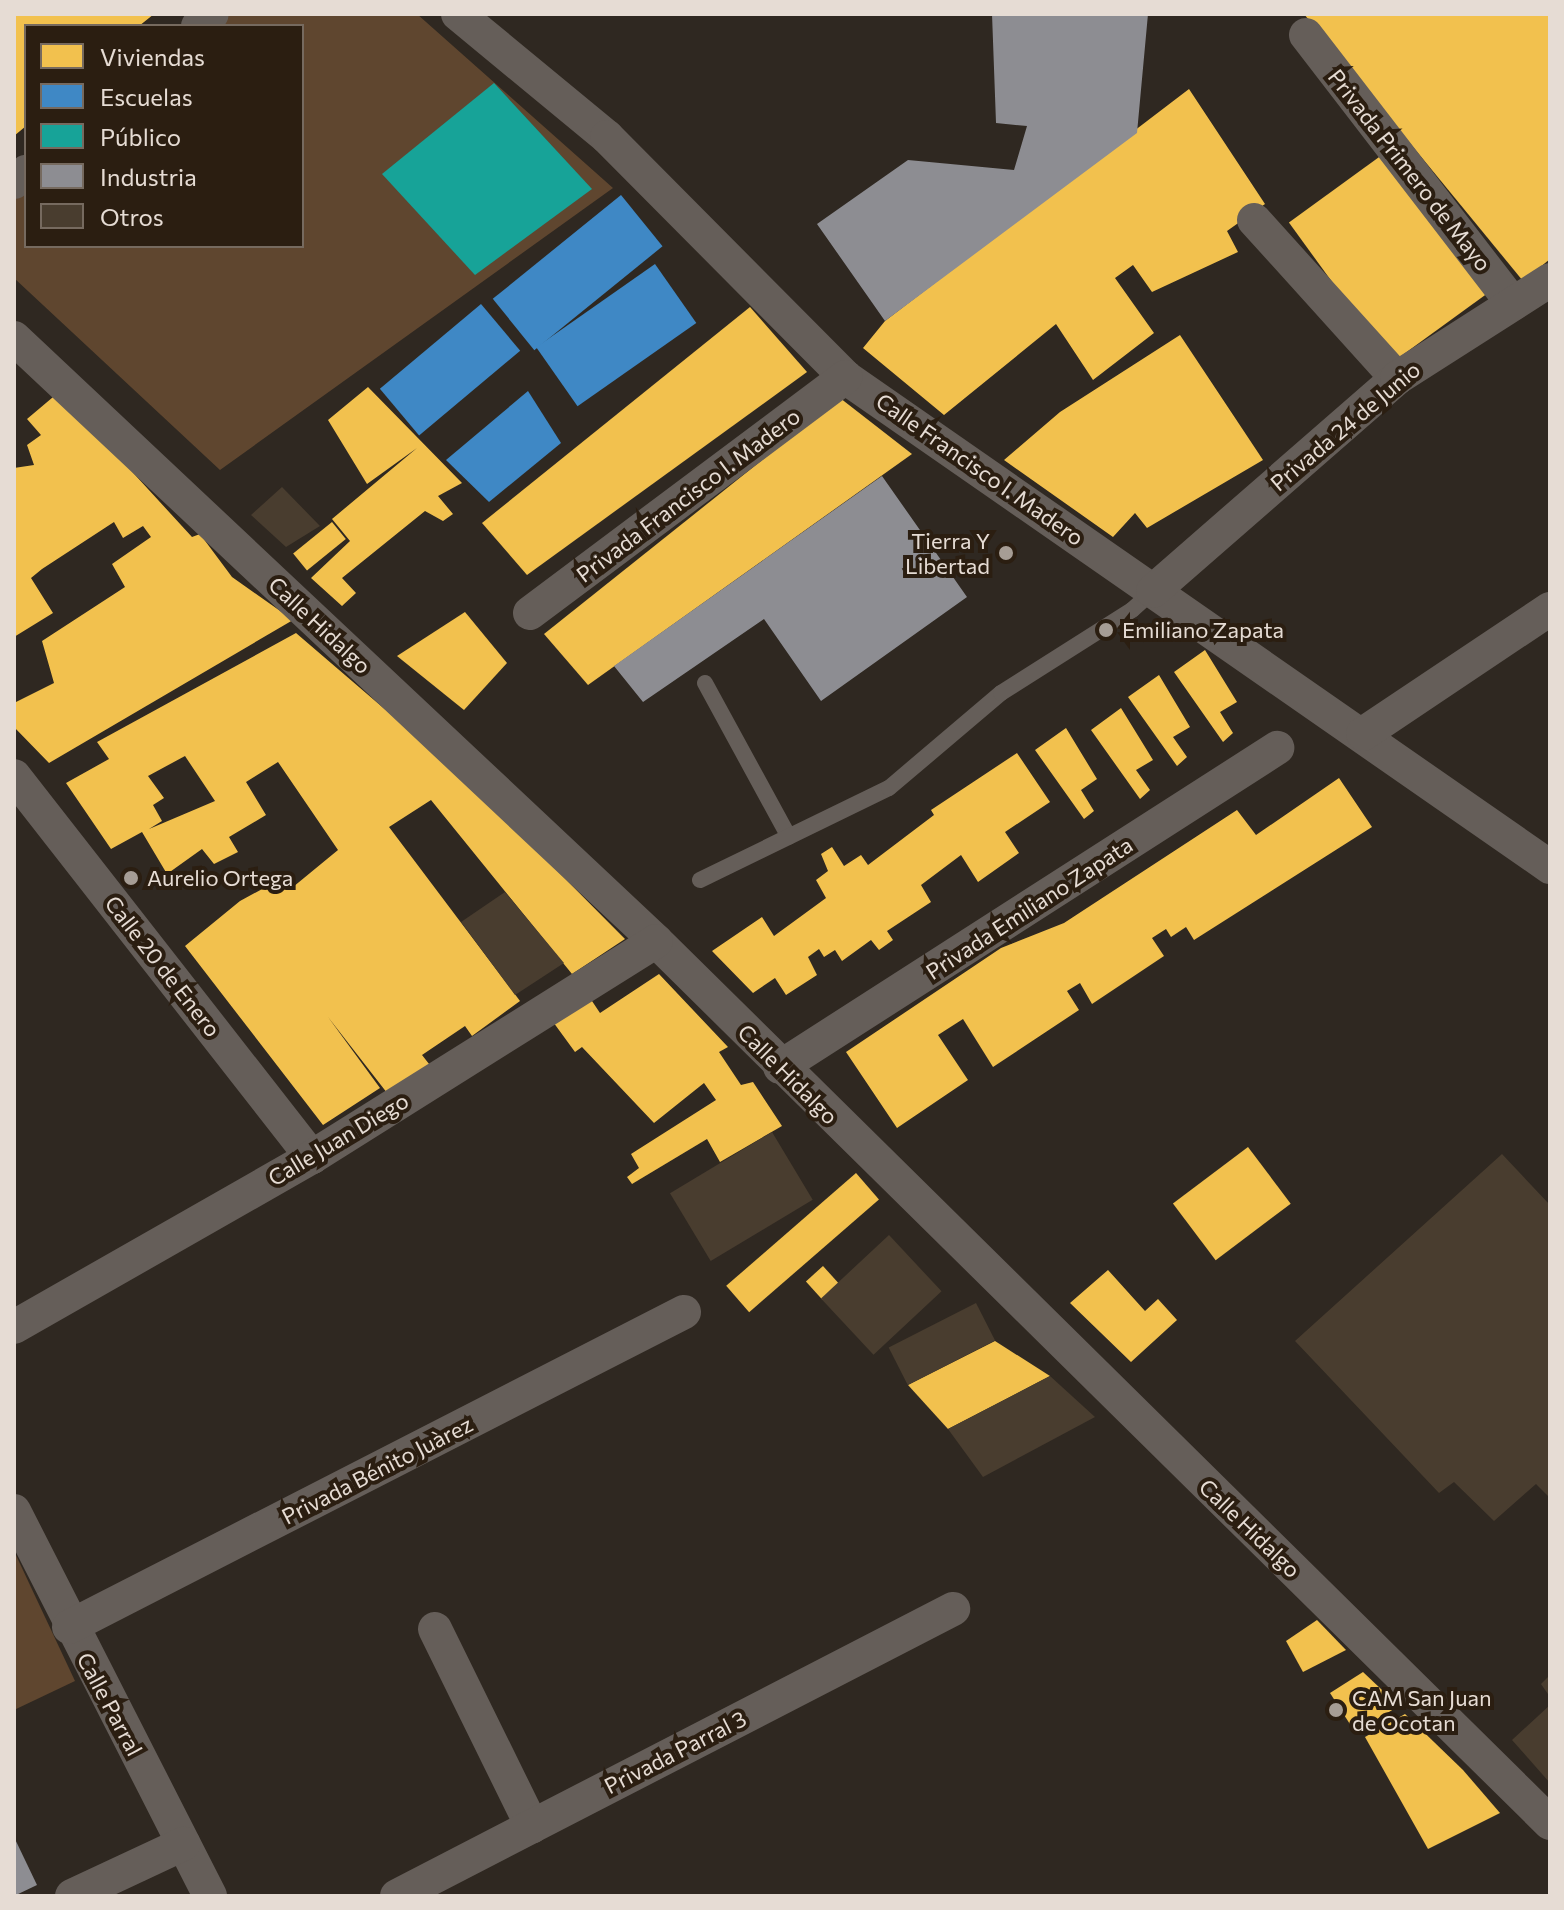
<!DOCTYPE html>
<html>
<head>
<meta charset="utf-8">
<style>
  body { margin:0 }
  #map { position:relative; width:1564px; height:1910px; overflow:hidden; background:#2f2821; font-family:Commissioner,sans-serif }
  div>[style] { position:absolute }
  .green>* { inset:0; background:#5f462f }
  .homes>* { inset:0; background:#f2c14e; transform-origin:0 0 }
  .schools>* { inset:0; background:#3f88c5; transform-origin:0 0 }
  .public>* { inset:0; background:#17a398 }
  .industry>* { inset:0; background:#8d8d92 }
  .building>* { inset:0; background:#493d2f; transform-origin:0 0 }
  .service>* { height:16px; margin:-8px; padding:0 8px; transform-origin:8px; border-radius:8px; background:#655e59 }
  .minor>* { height:34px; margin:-17px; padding:0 17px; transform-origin:17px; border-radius:17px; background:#655e59 }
  .dots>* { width:22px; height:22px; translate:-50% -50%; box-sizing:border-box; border:4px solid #2b1e11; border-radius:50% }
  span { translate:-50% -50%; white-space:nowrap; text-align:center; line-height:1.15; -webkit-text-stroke:8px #2b1e11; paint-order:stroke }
  .street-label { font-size:22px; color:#e6dcd4 }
  .poi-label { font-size:22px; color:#e6dcd4 }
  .right { translate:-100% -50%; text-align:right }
  .left { translate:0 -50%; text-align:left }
  .frame { position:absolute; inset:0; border:16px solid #e6dcd4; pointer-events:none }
  .legend { position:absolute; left:24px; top:24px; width:280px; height:224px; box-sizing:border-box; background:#2b1e11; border:2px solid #766a5f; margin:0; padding:10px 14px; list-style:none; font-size:24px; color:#e6dcd4 }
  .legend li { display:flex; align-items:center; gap:16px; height:40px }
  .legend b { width:40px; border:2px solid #766a5f }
</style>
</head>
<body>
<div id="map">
  <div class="green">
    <div style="clip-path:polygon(230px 14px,417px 14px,613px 188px,220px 470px,14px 278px,14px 197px,26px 187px,26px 246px,302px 246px,302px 26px,216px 26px)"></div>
    <div style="clip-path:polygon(14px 1551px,75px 1681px,14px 1710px)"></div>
  </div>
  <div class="homes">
    <div style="clip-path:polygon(14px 14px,154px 14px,139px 26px,26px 26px,26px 126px,14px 136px)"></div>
    <div style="clip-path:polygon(1304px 14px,1550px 14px,1550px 259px,1523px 281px)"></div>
    <div style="clip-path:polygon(1189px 89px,1265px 204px,1227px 231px,1238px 252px,1152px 292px,1133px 265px,1115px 278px,1154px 333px,1093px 380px,1056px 324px,944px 415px,863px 348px,885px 321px)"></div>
    <div style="left:1386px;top:152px;width:174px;height:120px;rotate:54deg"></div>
    <div style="clip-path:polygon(750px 307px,807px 372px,527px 575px,482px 523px)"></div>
    <div style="clip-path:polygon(1180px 335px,1263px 460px,1147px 528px,1135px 513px,1113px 537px,1004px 460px,1060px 412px)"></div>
    <div style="clip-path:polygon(368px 387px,462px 483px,438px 496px,453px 514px,443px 521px,425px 511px,342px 578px,356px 593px,342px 606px,311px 578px,350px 541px,332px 519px,417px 448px,367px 484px,328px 420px)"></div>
    <div style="clip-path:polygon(59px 392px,192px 537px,200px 534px,232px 577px,293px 620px,49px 763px,14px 727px,14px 703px,54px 683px,42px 641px,125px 587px,112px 564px,151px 537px,143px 526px,123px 538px,114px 522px,42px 569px,31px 578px,53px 613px,14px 637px,14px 468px,34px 465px,27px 445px,41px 435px,27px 419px)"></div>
    <div style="clip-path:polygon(840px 398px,912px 454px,588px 685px,544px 634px)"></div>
    <div style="left:332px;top:522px;width:22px;height:50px;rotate:51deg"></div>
    <div style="clip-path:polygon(465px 612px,507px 663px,464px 710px,397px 656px)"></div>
    <div style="clip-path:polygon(evenodd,296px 633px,465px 778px,625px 939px,572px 974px,431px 800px,389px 827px,520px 1001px,472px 1036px,465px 1026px,422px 1055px,433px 1069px,391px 1098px,328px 1017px,380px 1088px,323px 1125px,185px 946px,240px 901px,286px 876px,293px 887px,338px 850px,278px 762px,246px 782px,266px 815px,229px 837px,238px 852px,214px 864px,202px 849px,167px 874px,142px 832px,111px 849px,66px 783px,109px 759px,97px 742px,296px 633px,185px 756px,215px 801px,149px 829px,162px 821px,153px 805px,164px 798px,148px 776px,185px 756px)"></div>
    <div style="clip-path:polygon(1205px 650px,1237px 702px,1220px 712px,1233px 733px,1223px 742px,1174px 672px)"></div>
    <div style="clip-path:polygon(1159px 675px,1190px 727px,1173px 737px,1187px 757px,1177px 766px,1128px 697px)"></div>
    <div style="clip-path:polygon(1121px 708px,1153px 760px,1136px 770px,1150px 790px,1140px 799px,1091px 730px)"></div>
    <div style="clip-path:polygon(1066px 728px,1097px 779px,1081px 790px,1094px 811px,1084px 819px,1035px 750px)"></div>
    <div style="clip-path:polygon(1017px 753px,1050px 802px,1005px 832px,1019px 853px,978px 882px,961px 855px,921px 885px,931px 902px,887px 931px,893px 940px,879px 950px,871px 940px,842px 961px,835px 950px,824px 957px,819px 949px,808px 957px,817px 975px,786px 995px,775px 978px,753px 993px,712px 951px,762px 917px,774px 936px,826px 898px,816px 880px,828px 871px,821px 854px,832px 847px,844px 866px,861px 855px,868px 865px,934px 815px,931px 810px)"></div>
    <div style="clip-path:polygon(1339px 778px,1372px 827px,1194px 940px,1186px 927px,1171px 937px,1166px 929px,1152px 938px,1164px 956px,1092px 1004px,1080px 983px,1067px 991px,1079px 1010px,993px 1067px,963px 1019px,938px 1035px,968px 1080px,897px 1128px,846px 1052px,1001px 948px,1064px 923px,1237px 810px,1256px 835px)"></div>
    <div style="clip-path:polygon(659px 974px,728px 1047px,719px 1052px,741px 1085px,753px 1082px,782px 1126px,720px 1162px,707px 1139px,632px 1184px,627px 1177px,639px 1168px,631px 1154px,716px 1100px,704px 1083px,654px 1123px,582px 1047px,575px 1052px,548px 1015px,586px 992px,600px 1013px)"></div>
    <div style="left:1248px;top:1147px;width:71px;height:94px;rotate:53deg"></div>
    <div style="left:856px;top:1173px;width:35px;height:172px;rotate:49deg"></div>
    <div style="left:823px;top:1266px;width:25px;height:23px;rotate:48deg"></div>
    <div style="clip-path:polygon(1108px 1270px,1145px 1311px,1158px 1299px,1177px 1320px,1131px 1362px,1070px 1303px)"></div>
    <div style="clip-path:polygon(995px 1341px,1050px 1376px,948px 1429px,908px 1385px)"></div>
    <div style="clip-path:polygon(1317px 1620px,1346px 1650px,1303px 1672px,1286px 1641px)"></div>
    <div style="clip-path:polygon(1363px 1672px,1399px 1706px,1355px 1732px,1330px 1693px)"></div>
    <div style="clip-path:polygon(1405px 1714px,1463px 1770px,1500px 1813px,1428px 1849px,1365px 1737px)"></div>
  </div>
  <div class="schools">
    <div style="left:621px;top:195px;width:66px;height:165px;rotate:51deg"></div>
    <div style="left:655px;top:264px;width:72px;height:145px;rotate:55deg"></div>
    <div style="left:481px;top:304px;width:61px;height:132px;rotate:50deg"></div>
    <div style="clip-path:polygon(528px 391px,561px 443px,489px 502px,446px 460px)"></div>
  </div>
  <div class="public">
    <div style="clip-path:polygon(494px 83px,592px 189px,475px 275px,382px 174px)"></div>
  </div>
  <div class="industry">
    <div style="clip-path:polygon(992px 14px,1148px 14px,1137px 133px,885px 321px,817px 224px,908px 160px,1014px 170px,1027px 126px,996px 123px)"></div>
    <div style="clip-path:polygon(882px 476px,967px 597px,821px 701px,764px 619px,643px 702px,614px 666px)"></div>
    <div style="clip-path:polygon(14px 1837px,37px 1885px,14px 1896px)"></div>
  </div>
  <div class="building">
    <div style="clip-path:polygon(282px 487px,320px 526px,286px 547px,251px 515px)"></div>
    <div style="clip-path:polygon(505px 892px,564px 963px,515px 995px,461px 922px)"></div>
    <div style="left:772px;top:1132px;width:79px;height:119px;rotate:59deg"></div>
    <div style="clip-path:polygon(1502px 1154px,1550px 1205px,1550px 1498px,1536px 1484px,1494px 1521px,1454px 1482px,1439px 1493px,1295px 1341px)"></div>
    <div style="left:889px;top:1235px;width:77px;height:93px;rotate:47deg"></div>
    <div style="left:976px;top:1303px;width:42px;height:98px;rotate:63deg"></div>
    <div style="clip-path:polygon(1050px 1376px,1095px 1417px,983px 1477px,948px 1429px)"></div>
    <div style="clip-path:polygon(1550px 1675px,1550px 1697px,1541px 1684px)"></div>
    <div style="clip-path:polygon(1550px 1705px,1550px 1783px,1512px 1740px)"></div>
  </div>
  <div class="service">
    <div style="left:705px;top:683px;width:175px;rotate:61.4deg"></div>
    <div style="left:700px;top:880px;width:210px;rotate:-26deg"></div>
    <div style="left:889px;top:788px;width:147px;rotate:-40.3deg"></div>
    <div style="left:1001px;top:693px;width:155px;rotate:-32.4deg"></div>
    <div style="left:1132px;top:610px;width:28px;rotate:-42deg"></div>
  </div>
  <div class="minor">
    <div style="left:458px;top:14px;width:193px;rotate:39.5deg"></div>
    <div style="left:607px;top:137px;width:338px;rotate:45.2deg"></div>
    <div style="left:845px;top:377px;width:859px;rotate:34.8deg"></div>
    <div style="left:198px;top:26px;width:18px;rotate:-41deg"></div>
    <div style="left:1306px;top:35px;width:339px;rotate:52.4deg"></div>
    <div style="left:14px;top:182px;width:16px;rotate:-40deg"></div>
    <div style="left:1254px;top:220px;width:213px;rotate:47.9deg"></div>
    <div style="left:14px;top:338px;width:881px;rotate:43.21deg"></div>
    <div style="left:656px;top:941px;width:1256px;rotate:44.61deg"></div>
    <div style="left:1153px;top:591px;width:324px;rotate:-41.1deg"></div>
    <div style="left:1397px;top:378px;width:182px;rotate:-32.6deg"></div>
    <div style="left:530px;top:613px;width:394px;rotate:-36.8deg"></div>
    <div style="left:1363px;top:734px;width:225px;rotate:-33.8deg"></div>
    <div style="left:14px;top:776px;width:484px;rotate:52deg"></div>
    <div style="left:780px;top:1067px;width:591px;rotate:-32.69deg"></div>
    <div style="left:14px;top:1327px;width:343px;rotate:-29.7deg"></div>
    <div style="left:312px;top:1157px;width:406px;rotate:-32.1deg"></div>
    <div style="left:14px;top:1511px;width:432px;rotate:63deg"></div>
    <div style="left:69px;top:1627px;width:691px;rotate:-27.12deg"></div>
    <div style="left:435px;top:1629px;width:220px;rotate:63.8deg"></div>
    <div style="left:72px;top:1896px;width:123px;rotate:-25.1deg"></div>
    <div style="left:397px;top:1896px;width:626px;rotate:-27.3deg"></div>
  </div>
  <div class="dots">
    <div style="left:1006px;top:553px;background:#a69d95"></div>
    <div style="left:1106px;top:630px;background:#a69d95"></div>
    <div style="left:131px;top:878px;background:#a69d95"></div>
    <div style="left:1336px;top:1710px;background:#a69d95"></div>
  </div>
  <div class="street-label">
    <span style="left:1410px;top:170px;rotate:52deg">Privada Primero de Mayo</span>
    <span style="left:1345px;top:426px;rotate:-40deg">Privada 24 de Junio</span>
    <span style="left:980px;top:469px;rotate:35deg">Calle Francisco I. Madero</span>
    <span style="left:688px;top:495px;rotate:-37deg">Privada Francisco I. Madero</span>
    <span style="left:320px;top:625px;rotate:43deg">Calle Hidalgo</span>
    <span style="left:1029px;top:908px;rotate:-33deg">Privada Emiliano Zapata</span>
    <span style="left:163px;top:966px;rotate:52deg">Calle 20 de Enero</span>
    <span style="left:788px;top:1074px;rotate:45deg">Calle Hidalgo</span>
    <span style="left:338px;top:1139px;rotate:-31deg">Calle Juan Diego</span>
    <span style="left:377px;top:1470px;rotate:-27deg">Privada Bénito Juàrez</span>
    <span style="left:1250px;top:1528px;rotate:44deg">Calle Hidalgo</span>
    <span style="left:110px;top:1704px;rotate:62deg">Calle Parral</span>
    <span style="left:675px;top:1752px;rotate:-27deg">Privada Parral 3</span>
  </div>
  <div class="poi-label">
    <span class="right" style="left:990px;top:553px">Tierra Y<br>Libertad</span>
    <span class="left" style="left:1122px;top:630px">Emiliano Zapata</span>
    <span class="left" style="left:147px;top:878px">Aurelio Ortega</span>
    <span class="left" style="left:1352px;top:1710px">CAM San Juan<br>de Ocotan</span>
  </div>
  <div class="frame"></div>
  <ul class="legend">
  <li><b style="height:22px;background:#f2c14e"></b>Viviendas</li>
  <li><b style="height:22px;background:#3f88c5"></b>Escuelas</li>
  <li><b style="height:22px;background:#17a398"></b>Público</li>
  <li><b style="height:22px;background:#8d8d92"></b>Industria</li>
  <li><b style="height:22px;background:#493d2f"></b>Otros</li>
  </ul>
</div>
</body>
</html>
